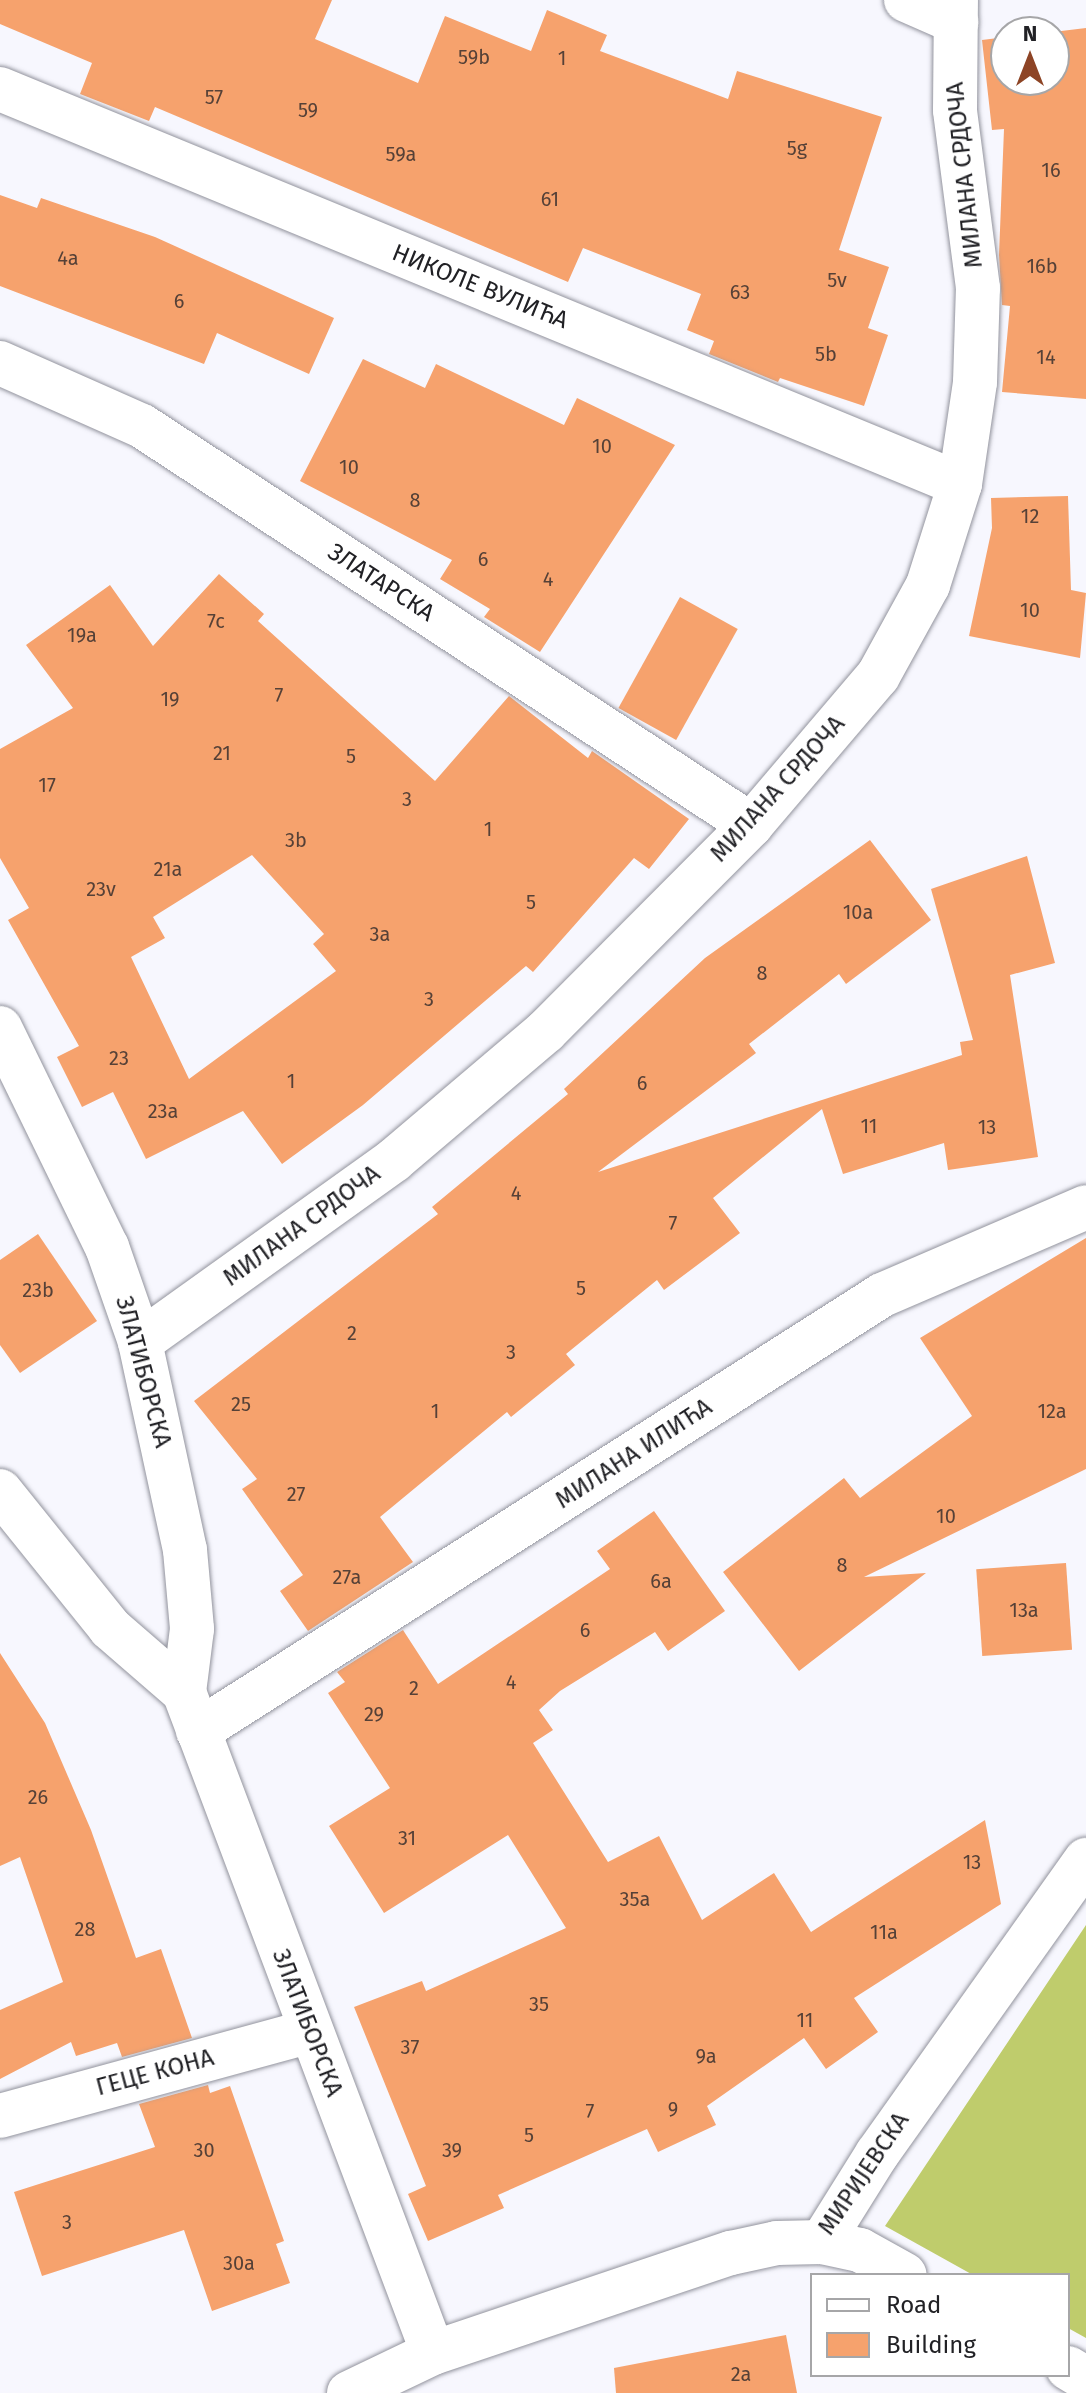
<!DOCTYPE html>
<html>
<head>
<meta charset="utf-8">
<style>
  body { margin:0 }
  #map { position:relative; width:1086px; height:2393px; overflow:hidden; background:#f7f7fe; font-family:"Fira Sans",sans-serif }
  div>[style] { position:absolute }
  .forest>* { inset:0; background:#bfcc6c }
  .building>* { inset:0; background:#f6a26d; transform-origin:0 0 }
  .roads { filter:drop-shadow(0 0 2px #92939d) drop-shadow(0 0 2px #92939d) }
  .minor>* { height:44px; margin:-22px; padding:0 22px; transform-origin:22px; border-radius:22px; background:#fff }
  span { translate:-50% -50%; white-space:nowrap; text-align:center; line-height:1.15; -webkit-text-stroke:6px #fff; paint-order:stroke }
  .number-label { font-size:20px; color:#564137 }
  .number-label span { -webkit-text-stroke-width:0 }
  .street-label { font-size:24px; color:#212125 }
  .legend { position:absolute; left:810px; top:2273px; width:260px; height:104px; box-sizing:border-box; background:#fff; border:2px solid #a6a6a8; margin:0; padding:10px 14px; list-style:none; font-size:24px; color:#212125 }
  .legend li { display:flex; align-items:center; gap:16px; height:40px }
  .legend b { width:40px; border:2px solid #a6a6a8 }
  .north { position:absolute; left:990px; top:16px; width:80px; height:80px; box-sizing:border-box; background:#fff; border:2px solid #a6a6a8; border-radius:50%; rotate:0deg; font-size:22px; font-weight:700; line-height:32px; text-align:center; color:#212125 }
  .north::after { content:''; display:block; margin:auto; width:28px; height:36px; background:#8d4425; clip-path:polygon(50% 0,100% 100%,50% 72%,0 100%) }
</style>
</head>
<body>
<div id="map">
  <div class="forest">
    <div style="clip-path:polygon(1086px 1925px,1086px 2338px,1068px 2328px,1068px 2275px,973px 2275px,885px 2226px)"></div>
  </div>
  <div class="building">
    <div style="clip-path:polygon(0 0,332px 0,315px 39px,418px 83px,445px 16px,531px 51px,547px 10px,607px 35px,600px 51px,728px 99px,737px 71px,882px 117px,839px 250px,889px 267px,868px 328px,888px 335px,864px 406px,780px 378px,778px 382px,709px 354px,714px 341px,687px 330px,701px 294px,583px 248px,568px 282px,155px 107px,149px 121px,80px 94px,92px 63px,0 24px)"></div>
    <div style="clip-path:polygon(1086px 28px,1086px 399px,1002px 392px,1010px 306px,1002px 305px,999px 255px,1004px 129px,992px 130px,982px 40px,1006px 37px,1006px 80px,1054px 80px,1053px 32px)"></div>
    <div style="clip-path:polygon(0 195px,37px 208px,41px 198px,155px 237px,334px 318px,309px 374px,217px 333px,204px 364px,0 286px)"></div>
    <div style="clip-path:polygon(363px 359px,425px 388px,436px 364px,564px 425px,577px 398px,675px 445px,540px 652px,484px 617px,490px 609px,440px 579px,452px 560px,300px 481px)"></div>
    <div style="clip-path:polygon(1068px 496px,1071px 590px,1086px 593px,1080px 658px,969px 636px,992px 528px,991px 498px)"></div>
    <div style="clip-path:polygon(evenodd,219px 574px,264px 614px,258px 621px,435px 781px,509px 696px,588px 758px,592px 751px,689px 819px,649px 869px,634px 858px,533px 972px,526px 966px,363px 1105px,282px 1164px,243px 1111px,146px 1159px,113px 1092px,82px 1107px,57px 1057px,79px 1046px,8px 920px,29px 908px,0 858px,0 749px,73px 708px,26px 645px,110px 585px,153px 646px,219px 574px,252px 855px,324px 934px,313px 944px,336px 971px,189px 1079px,131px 957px,165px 938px,153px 917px,252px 855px)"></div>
    <div style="left:680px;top:597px;width:66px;height:127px;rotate:29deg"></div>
    <div style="clip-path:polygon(870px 840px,931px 920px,846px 984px,839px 974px,749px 1044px,756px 1053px,598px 1172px,962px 1055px,960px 1042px,973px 1040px,931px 889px,1027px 856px,1055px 963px,1010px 975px,1038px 1157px,948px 1170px,944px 1143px,843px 1174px,822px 1109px,713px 1198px,740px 1233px,664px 1290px,657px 1280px,566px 1354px,575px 1365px,511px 1417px,507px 1412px,380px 1517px,413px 1562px,308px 1631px,280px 1591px,303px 1575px,242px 1489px,257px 1479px,194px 1401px,438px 1214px,432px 1207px,568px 1094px,564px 1089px,705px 958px)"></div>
    <div style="clip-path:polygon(38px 1234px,97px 1321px,20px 1373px,0 1345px,0 1260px)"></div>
    <div style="clip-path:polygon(1086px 1238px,1086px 1469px,864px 1577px,926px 1573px,799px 1671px,723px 1572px,844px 1478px,860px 1498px,972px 1416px,920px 1338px)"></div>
    <div style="clip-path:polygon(654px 1511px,725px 1611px,668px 1651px,655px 1632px,560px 1691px,539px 1710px,553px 1730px,533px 1743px,608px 1862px,659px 1836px,702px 1920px,774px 1873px,811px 1932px,985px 1820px,1001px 1904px,854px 1998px,878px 2032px,826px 2069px,804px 2038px,707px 2106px,716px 2125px,658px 2152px,647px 2129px,498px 2195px,504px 2208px,428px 2241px,408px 2194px,426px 2186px,354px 2007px,422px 1981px,426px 1991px,566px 1928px,508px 1835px,384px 1913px,329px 1826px,390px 1788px,328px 1693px,345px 1682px,337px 1672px,403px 1630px,438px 1684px,610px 1569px,597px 1551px)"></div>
    <div style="left:1066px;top:1563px;width:87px;height:90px;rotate:86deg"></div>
    <div style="clip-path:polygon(0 1653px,45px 1723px,91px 1830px,136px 1958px,161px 1949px,192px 2038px,122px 2057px,117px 2043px,76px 2056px,71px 2042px,0 2079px,0 2010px,63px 1982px,20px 1857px,0 1866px)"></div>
    <div style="clip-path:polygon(208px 2085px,210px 2093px,230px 2086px,284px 2241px,276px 2244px,290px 2283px,212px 2311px,184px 2230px,42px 2276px,14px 2192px,155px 2147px,139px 2104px)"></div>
    <div style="clip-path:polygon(786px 2335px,797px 2393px,616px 2393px,614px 2368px)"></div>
  </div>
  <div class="roads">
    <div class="minor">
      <div style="left:906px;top:0;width:55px;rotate:23.7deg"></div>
      <div style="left:0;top:89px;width:1038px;rotate:22.37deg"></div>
      <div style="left:0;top:363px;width:155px;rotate:23.9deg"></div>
      <div style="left:142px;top:426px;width:728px;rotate:33.23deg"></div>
      <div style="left:0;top:1028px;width:244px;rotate:64deg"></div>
      <div style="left:107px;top:1247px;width:101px;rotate:70.8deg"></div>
      <div style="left:140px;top:1342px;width:213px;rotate:77.8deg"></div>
      <div style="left:185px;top:1550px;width:79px;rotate:84.9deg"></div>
      <div style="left:192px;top:1629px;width:64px;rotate:97.2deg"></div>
      <div style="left:184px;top:1692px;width:706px;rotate:69.36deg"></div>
      <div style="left:140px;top:1342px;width:312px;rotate:-35.6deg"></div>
      <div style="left:394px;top:1160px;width:199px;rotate:-40.3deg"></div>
      <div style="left:546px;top:1031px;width:291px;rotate:-45.1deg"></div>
      <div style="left:751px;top:825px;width:196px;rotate:-49.6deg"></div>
      <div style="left:878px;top:676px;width:104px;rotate:-61.2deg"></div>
      <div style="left:928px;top:585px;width:106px;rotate:-72.4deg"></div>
      <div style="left:960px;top:484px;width:103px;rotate:-81.6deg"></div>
      <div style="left:975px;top:382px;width:94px;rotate:-88.2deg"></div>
      <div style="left:978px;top:288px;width:179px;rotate:-97.4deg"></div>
      <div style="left:955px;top:110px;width:110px;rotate:-89.5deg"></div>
      <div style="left:0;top:1491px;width:176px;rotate:51.2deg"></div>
      <div style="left:110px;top:1628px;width:98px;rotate:40.9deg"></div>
      <div style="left:198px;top:1731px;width:811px;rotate:-32.51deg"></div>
      <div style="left:882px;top:1295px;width:222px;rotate:-23.3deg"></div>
      <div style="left:0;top:2116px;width:322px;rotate:-15.3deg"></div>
      <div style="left:822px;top:2242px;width:39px;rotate:12deg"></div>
      <div style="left:860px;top:2250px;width:51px;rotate:29.1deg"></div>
      <div style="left:1068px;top:2368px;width:21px;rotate:31deg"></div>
      <div style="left:349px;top:2393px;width:93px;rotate:-25.5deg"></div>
      <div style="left:433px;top:2353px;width:314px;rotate:-18.6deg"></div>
      <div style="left:731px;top:2253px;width:47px;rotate:-12.3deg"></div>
      <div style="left:777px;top:2243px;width:45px;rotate:-1.3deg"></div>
      <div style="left:822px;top:2242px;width:104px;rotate:-58deg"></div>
      <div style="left:877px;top:2154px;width:361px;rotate:-54.6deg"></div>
    </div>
  </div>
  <div class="number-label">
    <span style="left:474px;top:57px">59b</span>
    <span style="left:562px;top:58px">1</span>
    <span style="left:214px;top:97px">57</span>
    <span style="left:308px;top:110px">59</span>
    <span style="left:797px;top:148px">5g</span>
    <span style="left:401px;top:154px">59a</span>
    <span style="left:1051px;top:170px">16</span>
    <span style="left:550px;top:199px">61</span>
    <span style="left:68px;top:258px">4a</span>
    <span style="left:1042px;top:266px">16b</span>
    <span style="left:837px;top:280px">5v</span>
    <span style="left:740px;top:292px">63</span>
    <span style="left:179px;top:301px">6</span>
    <span style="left:826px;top:354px">5b</span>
    <span style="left:1046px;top:357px">14</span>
    <span style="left:602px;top:446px">10</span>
    <span style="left:349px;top:467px">10</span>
    <span style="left:415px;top:500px">8</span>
    <span style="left:1030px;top:516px">12</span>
    <span style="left:483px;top:559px">6</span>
    <span style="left:548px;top:579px">4</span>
    <span style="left:1030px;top:610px">10</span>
    <span style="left:216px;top:621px">7c</span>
    <span style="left:82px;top:635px">19a</span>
    <span style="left:279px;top:695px">7</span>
    <span style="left:170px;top:699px">19</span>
    <span style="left:222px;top:753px">21</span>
    <span style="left:351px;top:756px">5</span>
    <span style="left:47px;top:785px">17</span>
    <span style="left:407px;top:799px">3</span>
    <span style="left:488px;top:829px">1</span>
    <span style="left:296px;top:840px">3b</span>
    <span style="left:168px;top:869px">21a</span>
    <span style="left:101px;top:889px">23v</span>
    <span style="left:531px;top:902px">5</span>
    <span style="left:858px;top:912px">10a</span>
    <span style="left:380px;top:934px">3a</span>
    <span style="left:762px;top:973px">8</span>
    <span style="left:429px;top:999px">3</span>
    <span style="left:119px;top:1058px">23</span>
    <span style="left:291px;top:1081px">1</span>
    <span style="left:642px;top:1083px">6</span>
    <span style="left:163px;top:1111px">23a</span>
    <span style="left:869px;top:1126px">11</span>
    <span style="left:987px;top:1127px">13</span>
    <span style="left:516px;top:1193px">4</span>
    <span style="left:673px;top:1223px">7</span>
    <span style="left:581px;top:1288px">5</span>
    <span style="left:38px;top:1290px">23b</span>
    <span style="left:352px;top:1333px">2</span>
    <span style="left:511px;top:1352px">3</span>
    <span style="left:241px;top:1404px">25</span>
    <span style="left:435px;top:1411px">1</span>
    <span style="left:1052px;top:1411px">12a</span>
    <span style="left:296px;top:1494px">27</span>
    <span style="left:946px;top:1516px">10</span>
    <span style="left:842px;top:1565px">8</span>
    <span style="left:347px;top:1577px">27a</span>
    <span style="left:661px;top:1581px">6a</span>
    <span style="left:1024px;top:1610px">13a</span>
    <span style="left:585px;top:1630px">6</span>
    <span style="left:511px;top:1682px">4</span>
    <span style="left:414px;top:1688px">2</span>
    <span style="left:374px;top:1714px">29</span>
    <span style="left:38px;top:1797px">26</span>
    <span style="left:407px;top:1838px">31</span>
    <span style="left:972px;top:1862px">13</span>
    <span style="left:635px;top:1899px">35a</span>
    <span style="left:85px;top:1929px">28</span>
    <span style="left:884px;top:1932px">11a</span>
    <span style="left:539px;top:2004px">35</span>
    <span style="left:805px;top:2020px">11</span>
    <span style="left:410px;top:2047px">37</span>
    <span style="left:706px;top:2056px">9a</span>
    <span style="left:673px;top:2109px">9</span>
    <span style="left:590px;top:2111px">7</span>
    <span style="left:529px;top:2135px">5</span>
    <span style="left:204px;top:2150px">30</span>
    <span style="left:452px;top:2150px">39</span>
    <span style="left:67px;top:2222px">3</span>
    <span style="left:239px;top:2263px">30a</span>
    <span style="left:741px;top:2374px">2a</span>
  </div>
  <div class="street-label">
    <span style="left:965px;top:175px;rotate:-96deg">МИЛАНА СРДОЧА</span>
    <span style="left:480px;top:287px;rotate:22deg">НИКОЛЕ ВУЛИЋА</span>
    <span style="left:381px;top:583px;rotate:33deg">ЗЛАТАРСКА</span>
    <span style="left:778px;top:789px;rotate:-48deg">МИЛАНА СРДОЧА</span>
    <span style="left:302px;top:1226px;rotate:-36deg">МИЛАНА СРДОЧА</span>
    <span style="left:143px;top:1372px;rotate:75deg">ЗЛАТИБОРСКА</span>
    <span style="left:634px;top:1454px;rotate:-33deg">МИЛАНА ИЛИЋА</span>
    <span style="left:307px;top:2023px;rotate:69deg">ЗЛАТИБОРСКА</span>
    <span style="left:155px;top:2073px;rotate:-15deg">ГЕЦЕ КОНА</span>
    <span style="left:864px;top:2174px;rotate:-56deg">МИРИЈЕВСКА</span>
  </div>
  <ul class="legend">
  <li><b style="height:10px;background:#fff"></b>Road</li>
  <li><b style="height:22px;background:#f6a26d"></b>Building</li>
  </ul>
  <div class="north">N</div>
</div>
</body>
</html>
